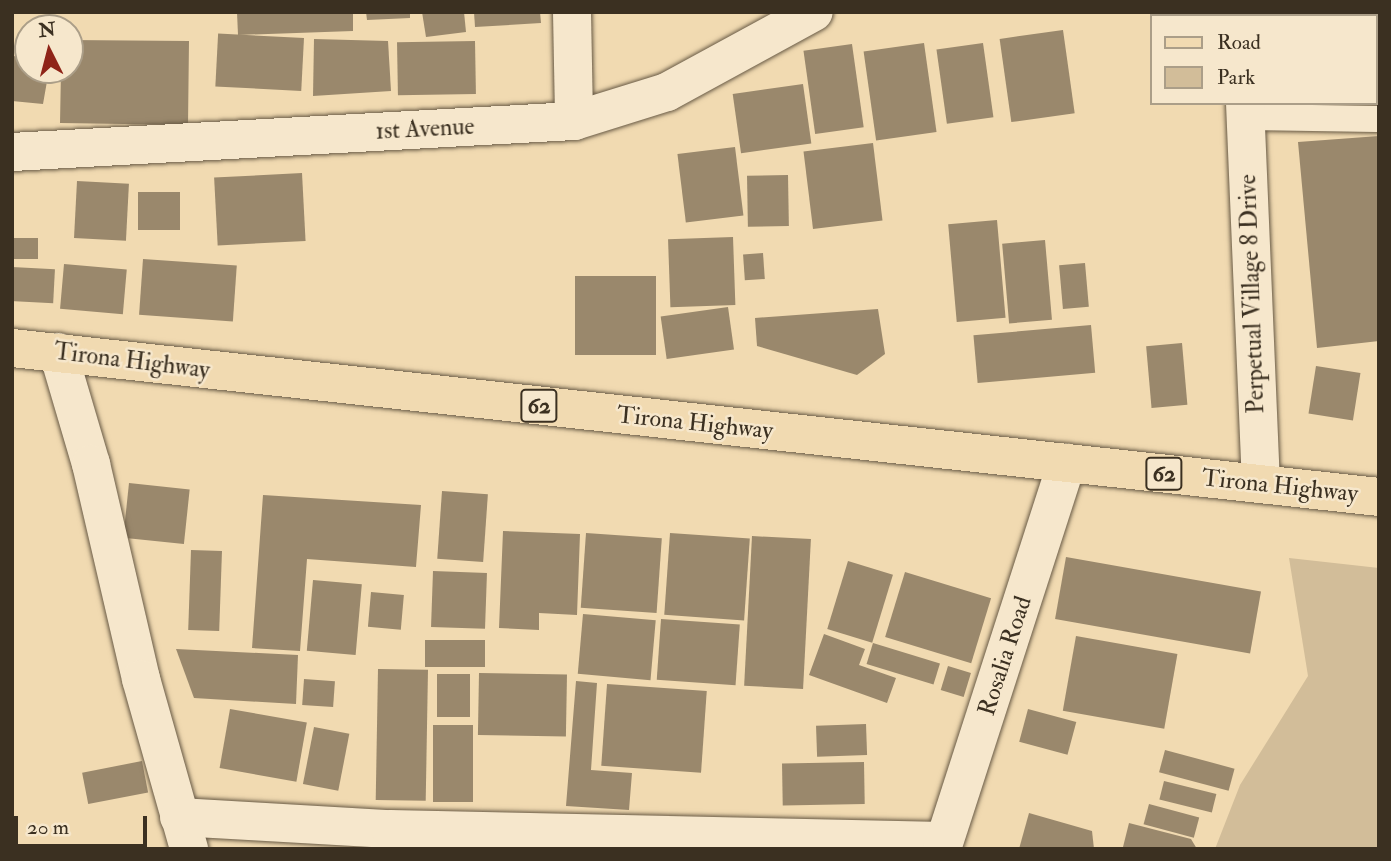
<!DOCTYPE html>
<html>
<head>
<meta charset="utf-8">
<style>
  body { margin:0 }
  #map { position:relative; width:1391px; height:861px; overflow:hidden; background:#f1dab1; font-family:"IM FELL Double Pica",serif }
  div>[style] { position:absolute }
  .green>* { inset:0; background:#d2bd99 }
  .building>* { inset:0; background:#9a886c; transform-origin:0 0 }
  .roads { filter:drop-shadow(0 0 2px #685a45) drop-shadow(0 0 2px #685a45) }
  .lane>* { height:26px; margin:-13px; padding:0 13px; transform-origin:13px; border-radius:13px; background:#f6e7cc }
  .street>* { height:38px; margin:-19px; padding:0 19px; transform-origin:19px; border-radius:19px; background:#f6e7cc }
  .secondary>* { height:38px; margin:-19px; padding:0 19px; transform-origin:19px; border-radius:19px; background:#f6e7cc }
  .primary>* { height:38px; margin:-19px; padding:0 19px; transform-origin:19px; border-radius:19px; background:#f1dab1 }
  span { translate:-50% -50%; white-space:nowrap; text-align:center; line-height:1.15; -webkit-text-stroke:5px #f6e7cc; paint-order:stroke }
  .shield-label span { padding:2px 5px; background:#f6e7cc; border:2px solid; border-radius:5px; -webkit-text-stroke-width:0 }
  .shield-label { font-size:23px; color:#3b3021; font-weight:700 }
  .street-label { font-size:24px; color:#3b3021 }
  .frame { position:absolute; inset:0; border:14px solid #3b3021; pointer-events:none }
  .legend { position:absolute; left:1150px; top:14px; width:228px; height:91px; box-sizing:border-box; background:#f6e7cc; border:2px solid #ab9e88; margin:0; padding:9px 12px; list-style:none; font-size:21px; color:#3b3021 }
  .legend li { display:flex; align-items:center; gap:14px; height:35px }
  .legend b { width:35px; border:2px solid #ab9e88 }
  .north { position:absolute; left:14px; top:14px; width:70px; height:70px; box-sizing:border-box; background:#f6e7cc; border:2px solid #ab9e88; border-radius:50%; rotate:354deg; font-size:19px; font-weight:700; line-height:28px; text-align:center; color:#3b3021 }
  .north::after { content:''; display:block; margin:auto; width:24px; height:32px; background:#8f2418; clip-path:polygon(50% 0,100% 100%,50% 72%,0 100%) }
  .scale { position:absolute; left:14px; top:816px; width:133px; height:32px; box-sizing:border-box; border:4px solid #3b3021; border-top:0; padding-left:9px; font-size:21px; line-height:24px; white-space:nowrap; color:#3b3021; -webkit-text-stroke:5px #f6e7cc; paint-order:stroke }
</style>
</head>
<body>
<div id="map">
  <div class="green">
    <div style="clip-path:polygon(1289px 558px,1379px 568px,1379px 849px,1215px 849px,1240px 785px,1308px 676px)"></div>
  </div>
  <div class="building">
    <div style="clip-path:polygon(237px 12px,353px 12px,353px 31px,238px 35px)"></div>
    <div style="clip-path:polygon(366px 12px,410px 12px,410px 18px,367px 20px)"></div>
    <div style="clip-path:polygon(422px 12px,464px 12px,466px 32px,426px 37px)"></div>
    <div style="clip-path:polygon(474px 12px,540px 12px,541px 23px,475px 27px)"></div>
    <div style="left:1063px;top:30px;width:84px;height:64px;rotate:82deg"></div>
    <div style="left:304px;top:38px;width:53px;height:86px;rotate:93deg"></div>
    <div style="clip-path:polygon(314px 39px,388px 41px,391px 91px,313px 96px)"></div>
    <div style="clip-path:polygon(70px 40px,189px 41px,188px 125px,60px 123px,61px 70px,70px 70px)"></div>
    <div style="left:475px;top:41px;width:53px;height:78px;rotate:89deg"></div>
    <div style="left:924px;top:43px;width:90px;height:61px;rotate:82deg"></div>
    <div style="left:983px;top:43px;width:75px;height:47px;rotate:82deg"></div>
    <div style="left:852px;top:44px;width:84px;height:49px;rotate:82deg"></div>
    <div style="clip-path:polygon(12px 56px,28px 57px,28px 70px,49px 70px,43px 104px,12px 101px)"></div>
    <div style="left:803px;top:84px;width:60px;height:71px;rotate:82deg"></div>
    <div style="clip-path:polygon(1379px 136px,1379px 341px,1317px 348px,1298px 142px)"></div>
    <div style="left:873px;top:143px;width:78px;height:70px;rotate:83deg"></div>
    <div style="left:735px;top:147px;width:69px;height:58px;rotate:83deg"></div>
    <div style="left:302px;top:173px;width:68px;height:88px;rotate:87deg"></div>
    <div style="left:788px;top:175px;width:51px;height:41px;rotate:89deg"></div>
    <div style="left:77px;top:181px;width:52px;height:57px;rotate:3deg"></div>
    <div style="left:138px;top:192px;width:42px;height:38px"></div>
    <div style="left:997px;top:220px;width:98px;height:49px;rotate:85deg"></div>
    <div style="left:733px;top:237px;width:68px;height:65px;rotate:88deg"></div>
    <div style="left:12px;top:238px;width:26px;height:21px"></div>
    <div style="left:1045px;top:240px;width:80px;height:43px;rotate:85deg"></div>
    <div style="left:763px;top:253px;width:26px;height:20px;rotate:86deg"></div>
    <div style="left:143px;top:259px;width:94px;height:56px;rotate:4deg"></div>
    <div style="left:1085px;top:263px;width:44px;height:26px;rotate:85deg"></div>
    <div style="left:64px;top:264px;width:63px;height:45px;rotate:5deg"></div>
    <div style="left:12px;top:267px;width:43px;height:34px;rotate:3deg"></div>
    <div style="left:575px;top:276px;width:81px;height:79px"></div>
    <div style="left:728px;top:307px;width:43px;height:68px;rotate:82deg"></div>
    <div style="clip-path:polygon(878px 309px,885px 354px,857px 375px,757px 346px,755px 318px)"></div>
    <div style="left:1091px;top:325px;width:48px;height:118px;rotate:85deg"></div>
    <div style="left:1182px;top:343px;width:62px;height:36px;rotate:85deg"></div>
    <div style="left:1316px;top:366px;width:45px;height:48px;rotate:9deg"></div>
    <div style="left:129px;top:483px;width:61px;height:55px;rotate:6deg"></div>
    <div style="left:442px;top:491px;width:46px;height:68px;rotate:4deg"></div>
    <div style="clip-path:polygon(263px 495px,421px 505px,416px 567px,307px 559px,300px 651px,252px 648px)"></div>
    <div style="clip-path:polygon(503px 531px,580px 534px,577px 615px,539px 613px,539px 630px,499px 628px)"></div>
    <div style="left:586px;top:533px;width:76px;height:75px;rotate:4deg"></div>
    <div style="left:670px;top:533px;width:80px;height:82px;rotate:4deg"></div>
    <div style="left:752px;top:536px;width:59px;height:150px;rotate:3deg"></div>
    <div style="left:191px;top:550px;width:31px;height:80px;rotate:2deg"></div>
    <div style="left:1066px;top:557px;width:198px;height:63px;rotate:10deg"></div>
    <div style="left:848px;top:561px;width:47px;height:71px;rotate:17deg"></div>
    <div style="left:433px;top:571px;width:54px;height:56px;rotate:2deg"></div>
    <div style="left:905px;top:572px;width:90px;height:68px;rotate:17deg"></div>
    <div style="left:313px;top:580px;width:49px;height:71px;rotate:5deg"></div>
    <div style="left:371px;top:592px;width:33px;height:35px;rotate:5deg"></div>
    <div style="left:583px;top:614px;width:73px;height:60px;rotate:5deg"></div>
    <div style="left:661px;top:619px;width:79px;height:61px;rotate:4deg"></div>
    <div style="clip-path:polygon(824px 634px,865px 649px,859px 665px,896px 678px,887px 703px,809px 675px)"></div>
    <div style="left:1076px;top:636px;width:103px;height:76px;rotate:10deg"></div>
    <div style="left:425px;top:640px;width:60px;height:27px"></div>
    <div style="left:873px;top:643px;width:70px;height:22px;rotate:17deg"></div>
    <div style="clip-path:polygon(176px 649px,298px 655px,296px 704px,194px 698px)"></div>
    <div style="left:948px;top:666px;width:24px;height:25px;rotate:17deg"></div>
    <div style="left:378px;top:669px;width:50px;height:131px;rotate:1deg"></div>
    <div style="left:479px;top:673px;width:88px;height:62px;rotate:1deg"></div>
    <div style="left:437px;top:674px;width:33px;height:43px"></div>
    <div style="left:304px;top:679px;width:31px;height:26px;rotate:4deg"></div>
    <div style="clip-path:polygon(576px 681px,597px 683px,591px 770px,632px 773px,629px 810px,566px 806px)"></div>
    <div style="left:607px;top:684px;width:100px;height:82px;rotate:4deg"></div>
    <div style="left:230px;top:709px;width:78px;height:60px;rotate:10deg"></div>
    <div style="left:1028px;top:709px;width:50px;height:34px;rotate:15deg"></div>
    <div style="left:866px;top:724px;width:31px;height:50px;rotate:88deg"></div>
    <div style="left:433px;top:725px;width:40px;height:77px"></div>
    <div style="left:314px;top:727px;width:36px;height:58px;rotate:11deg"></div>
    <div style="left:1165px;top:750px;width:72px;height:23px;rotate:15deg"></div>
    <div style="left:142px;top:761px;width:32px;height:61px;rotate:79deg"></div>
    <div style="left:864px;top:762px;width:42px;height:82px;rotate:89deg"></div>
    <div style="left:1164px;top:781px;width:54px;height:19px;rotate:14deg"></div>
    <div style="left:1149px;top:804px;width:52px;height:21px;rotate:15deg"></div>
    <div style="clip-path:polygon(1029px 813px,1092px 831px,1094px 849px,1019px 849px)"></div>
    <div style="clip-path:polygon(1129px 823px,1191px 839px,1197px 849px,1123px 847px)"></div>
  </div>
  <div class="roads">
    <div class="lane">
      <div style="left:1246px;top:117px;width:133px;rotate:0.9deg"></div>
    </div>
    <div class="street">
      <div style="left:572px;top:12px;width:109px;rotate:88.9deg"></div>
      <div style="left:1238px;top:16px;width:4px;rotate:-90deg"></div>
      <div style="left:1245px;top:103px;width:381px;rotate:87.6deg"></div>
      <div style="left:12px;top:152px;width:563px;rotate:-3.16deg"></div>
      <div style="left:574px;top:121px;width:97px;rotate:-17.3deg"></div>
      <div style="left:667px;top:92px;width:167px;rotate:-28.6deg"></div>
      <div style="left:58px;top:352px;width:117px;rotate:73.6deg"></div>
      <div style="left:91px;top:464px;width:221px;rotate:76.9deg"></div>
      <div style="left:141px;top:679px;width:177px;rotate:74.2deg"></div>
      <div style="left:179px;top:817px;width:211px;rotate:3.3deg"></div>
      <div style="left:390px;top:829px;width:554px;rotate:1.24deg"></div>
    </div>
    <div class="secondary">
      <div style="left:942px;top:849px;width:406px;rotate:-72.1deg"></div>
    </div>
    <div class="primary">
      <div style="left:12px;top:348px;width:1375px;rotate:6.22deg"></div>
    </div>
  </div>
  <div class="shield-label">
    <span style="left:539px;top:406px">62</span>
    <span style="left:1164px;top:474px">62</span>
  </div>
  <div class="street-label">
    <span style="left:425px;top:129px;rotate:-3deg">1st Avenue</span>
    <span style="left:1252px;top:294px;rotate:-92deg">Perpetual Village 8 Drive</span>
    <span style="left:132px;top:361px;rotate:7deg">Tirona Highway</span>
    <span style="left:695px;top:423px;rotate:6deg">Tirona Highway</span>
    <span style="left:1280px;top:486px;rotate:6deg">Tirona Highway</span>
    <span style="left:1005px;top:656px;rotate:-72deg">Rosalia Road</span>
  </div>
  <div class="frame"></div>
  <ul class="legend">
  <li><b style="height:9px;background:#f1dab1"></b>Road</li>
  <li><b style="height:19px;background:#d2bd99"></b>Park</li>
  </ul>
  <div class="north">N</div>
  <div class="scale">20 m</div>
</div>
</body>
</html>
